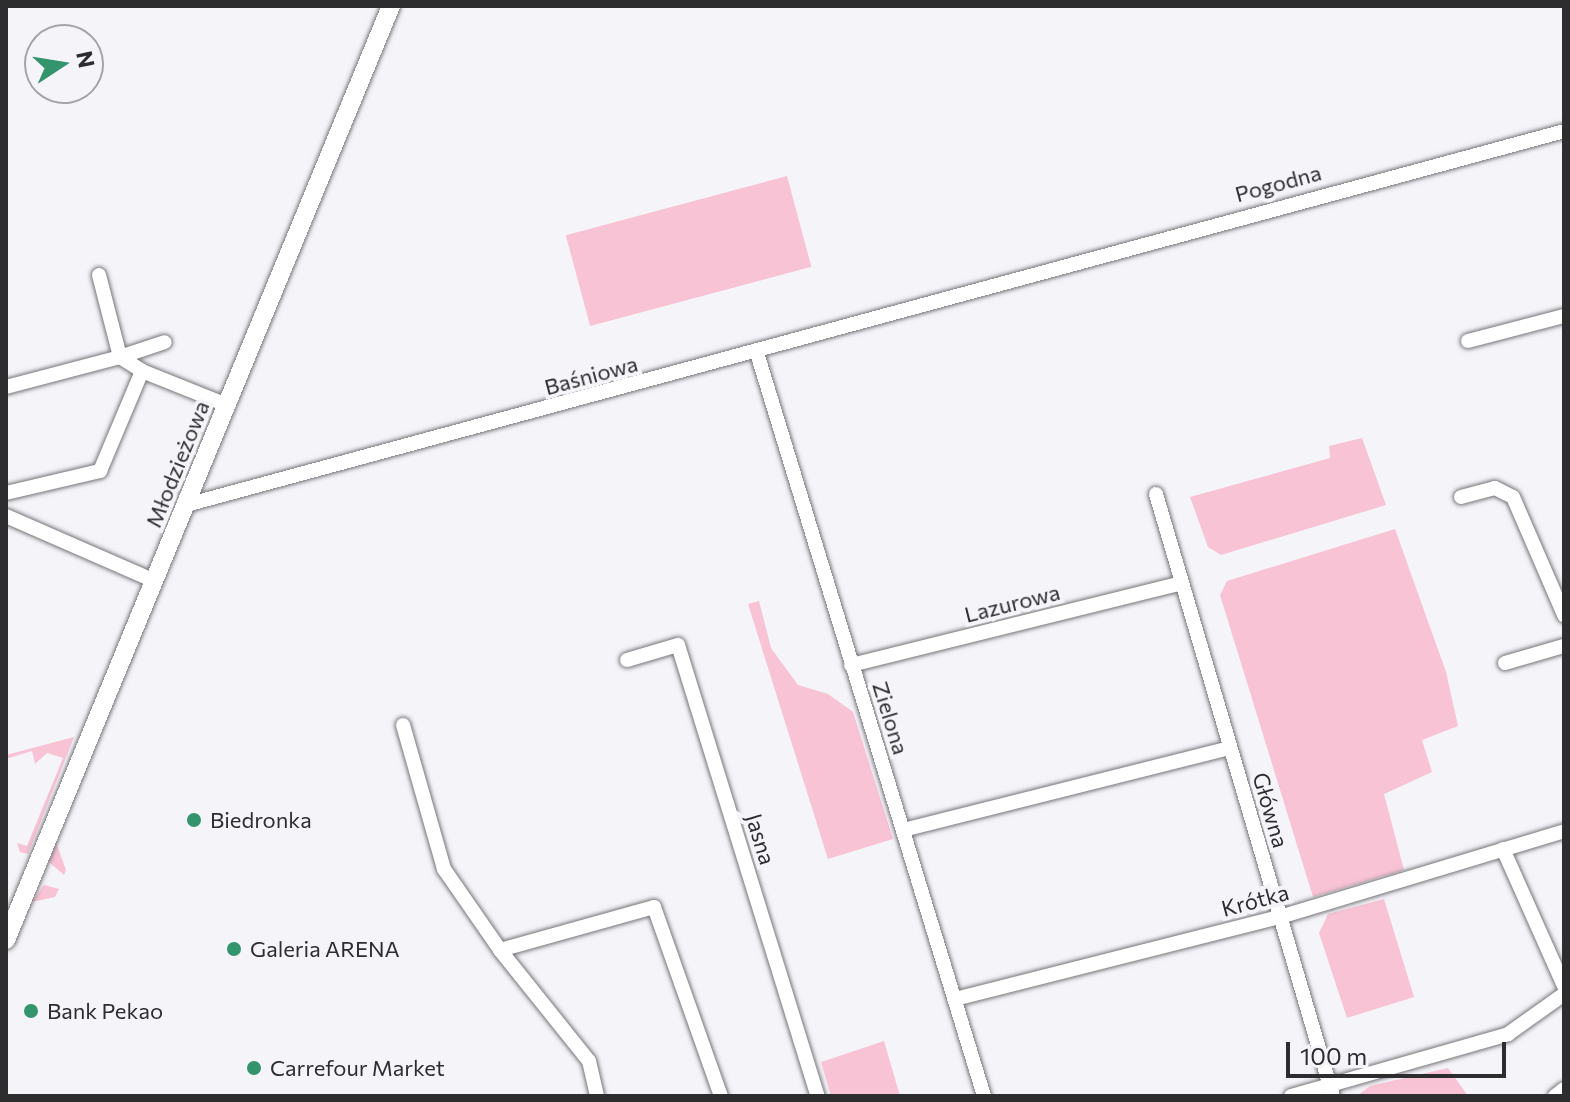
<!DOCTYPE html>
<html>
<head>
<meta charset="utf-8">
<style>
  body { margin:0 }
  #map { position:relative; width:1570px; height:1102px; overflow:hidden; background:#f5f4f9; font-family:Commissioner,sans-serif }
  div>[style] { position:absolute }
  .green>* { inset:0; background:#f7c3d5; transform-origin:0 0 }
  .roads { filter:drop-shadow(0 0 2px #77757a) drop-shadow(0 0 2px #77757a) }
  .minor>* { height:14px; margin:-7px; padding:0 7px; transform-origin:7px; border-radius:7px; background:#fff }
  .tertiary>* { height:18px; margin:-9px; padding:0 9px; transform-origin:9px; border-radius:9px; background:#fff }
  .dots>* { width:22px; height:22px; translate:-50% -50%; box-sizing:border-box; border:4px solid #f5f4f9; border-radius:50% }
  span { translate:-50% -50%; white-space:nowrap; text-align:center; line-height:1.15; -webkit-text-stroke:8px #f5f4f9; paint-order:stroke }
  .street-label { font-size:22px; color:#2d2c2e }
  .poi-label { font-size:22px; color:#2d2c2e }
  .left { translate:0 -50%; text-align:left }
  .frame { position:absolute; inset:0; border:8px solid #2d2c2e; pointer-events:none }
  .north { position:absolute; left:24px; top:24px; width:80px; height:80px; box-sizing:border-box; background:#f5f4f9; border:2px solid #a5a4a8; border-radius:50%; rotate:78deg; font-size:22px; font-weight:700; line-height:32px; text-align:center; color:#2d2c2e }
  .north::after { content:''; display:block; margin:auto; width:28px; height:36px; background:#33946d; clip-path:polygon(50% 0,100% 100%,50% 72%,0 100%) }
  .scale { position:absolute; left:1286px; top:1042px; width:220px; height:36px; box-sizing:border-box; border:4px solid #2d2c2e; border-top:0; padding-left:10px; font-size:24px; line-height:28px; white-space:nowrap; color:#2d2c2e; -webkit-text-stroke:6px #f5f4f9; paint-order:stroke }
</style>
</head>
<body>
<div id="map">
  <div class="green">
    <div style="left:787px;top:176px;width:94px;height:229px;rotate:75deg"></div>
    <div style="clip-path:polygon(1362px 438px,1386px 505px,1221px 555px,1208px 547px,1190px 497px,1330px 458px,1329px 446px)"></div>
    <div style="clip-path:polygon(1395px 529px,1446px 672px,1458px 726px,1422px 740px,1432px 772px,1384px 794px,1404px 870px,1313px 897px,1220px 595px,1227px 581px)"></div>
    <div style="clip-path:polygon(759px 601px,771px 648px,798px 685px,828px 694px,853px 712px,893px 839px,828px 859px,748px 604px)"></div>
    <div style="clip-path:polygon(74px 737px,28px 854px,20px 852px,17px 843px,27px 846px,63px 758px,47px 753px,35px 764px,32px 751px,6px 759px,6px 755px)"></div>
    <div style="clip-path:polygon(56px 842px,66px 870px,64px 875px,49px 862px)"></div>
    <div style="clip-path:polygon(44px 885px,59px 889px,55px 897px,32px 902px)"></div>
    <div style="clip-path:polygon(1384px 899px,1414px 997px,1347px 1018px,1319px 933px,1328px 914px)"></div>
    <div style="clip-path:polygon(884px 1041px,900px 1096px,831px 1096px,821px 1062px)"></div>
    <div style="clip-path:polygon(1448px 1068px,1468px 1096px,1357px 1096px,1370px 1086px)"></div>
  </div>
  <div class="roads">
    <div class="minor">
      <div style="left:99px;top:275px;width:85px;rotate:75.6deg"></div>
      <div style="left:120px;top:357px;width:47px;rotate:-18.4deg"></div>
      <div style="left:1468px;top:341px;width:99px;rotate:-14.6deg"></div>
      <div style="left:757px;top:353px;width:777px;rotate:73.01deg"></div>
      <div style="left:6px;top:387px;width:118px;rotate:-14.7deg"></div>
      <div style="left:120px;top:357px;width:26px;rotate:32deg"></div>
      <div style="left:142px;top:371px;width:92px;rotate:21.8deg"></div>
      <div style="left:6px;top:493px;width:97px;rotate:-13.2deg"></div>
      <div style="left:100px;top:471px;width:108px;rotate:-67.2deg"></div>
      <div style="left:1156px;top:494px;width:627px;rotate:73.62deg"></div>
      <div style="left:1461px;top:497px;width:35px;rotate:-15deg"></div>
      <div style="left:1495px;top:488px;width:20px;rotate:27deg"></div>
      <div style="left:1513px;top:497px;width:129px;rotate:66.6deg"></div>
      <div style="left:186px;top:505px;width:1428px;rotate:-15.18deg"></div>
      <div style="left:6px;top:516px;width:163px;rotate:23.6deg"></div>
      <div style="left:627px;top:660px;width:53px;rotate:-16.4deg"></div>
      <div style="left:678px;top:645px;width:472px;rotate:72.8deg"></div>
      <div style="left:1505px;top:663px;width:61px;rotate:-16.1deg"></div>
      <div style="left:851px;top:665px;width:341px;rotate:-13.9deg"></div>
      <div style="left:403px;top:725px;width:150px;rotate:74.1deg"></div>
      <div style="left:444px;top:869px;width:98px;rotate:55.3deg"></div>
      <div style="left:500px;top:950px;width:142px;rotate:51.3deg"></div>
      <div style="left:589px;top:1061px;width:36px;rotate:77deg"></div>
      <div style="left:903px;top:830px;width:337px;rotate:-14.1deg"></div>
      <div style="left:1503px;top:849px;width:150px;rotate:66deg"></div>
      <div style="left:500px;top:950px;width:160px;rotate:-15.6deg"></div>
      <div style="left:654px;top:907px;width:201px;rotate:70.5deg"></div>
      <div style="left:955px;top:999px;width:335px;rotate:-14.2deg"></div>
      <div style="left:1280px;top:917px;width:297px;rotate:-16.8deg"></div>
      <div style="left:1291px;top:1096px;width:226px;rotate:-15.9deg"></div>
      <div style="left:1508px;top:1034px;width:69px;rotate:-35.5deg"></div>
      <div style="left:1555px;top:1096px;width:11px;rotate:-38deg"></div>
    </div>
    <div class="tertiary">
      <div style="left:6px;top:940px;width:1010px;rotate:-67.6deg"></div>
    </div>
  </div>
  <div class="dots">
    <div style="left:194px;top:820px;background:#33946d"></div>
    <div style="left:234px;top:949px;background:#33946d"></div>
    <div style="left:31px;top:1011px;background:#33946d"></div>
    <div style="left:254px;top:1068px;background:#33946d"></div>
  </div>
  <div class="street-label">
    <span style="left:1278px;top:183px;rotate:-15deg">Pogodna</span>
    <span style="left:591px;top:375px;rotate:-15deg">Baśniowa</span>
    <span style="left:177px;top:464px;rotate:-68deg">Młodzieżowa</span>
    <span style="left:1012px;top:603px;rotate:-14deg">Lazurowa</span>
    <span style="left:891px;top:718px;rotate:73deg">Zielona</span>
    <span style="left:1271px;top:810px;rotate:74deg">Główna</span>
    <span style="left:761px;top:839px;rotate:73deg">Jasna</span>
    <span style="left:1255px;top:900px;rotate:-15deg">Krótka</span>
  </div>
  <div class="poi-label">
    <span class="left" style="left:210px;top:820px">Biedronka</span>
    <span class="left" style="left:250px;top:949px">Galeria ARENA</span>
    <span class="left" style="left:47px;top:1011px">Bank Pekao</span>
    <span class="left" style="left:270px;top:1068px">Carrefour Market</span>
  </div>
  <div class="frame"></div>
  <div class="north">N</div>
  <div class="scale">100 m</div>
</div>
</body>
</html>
